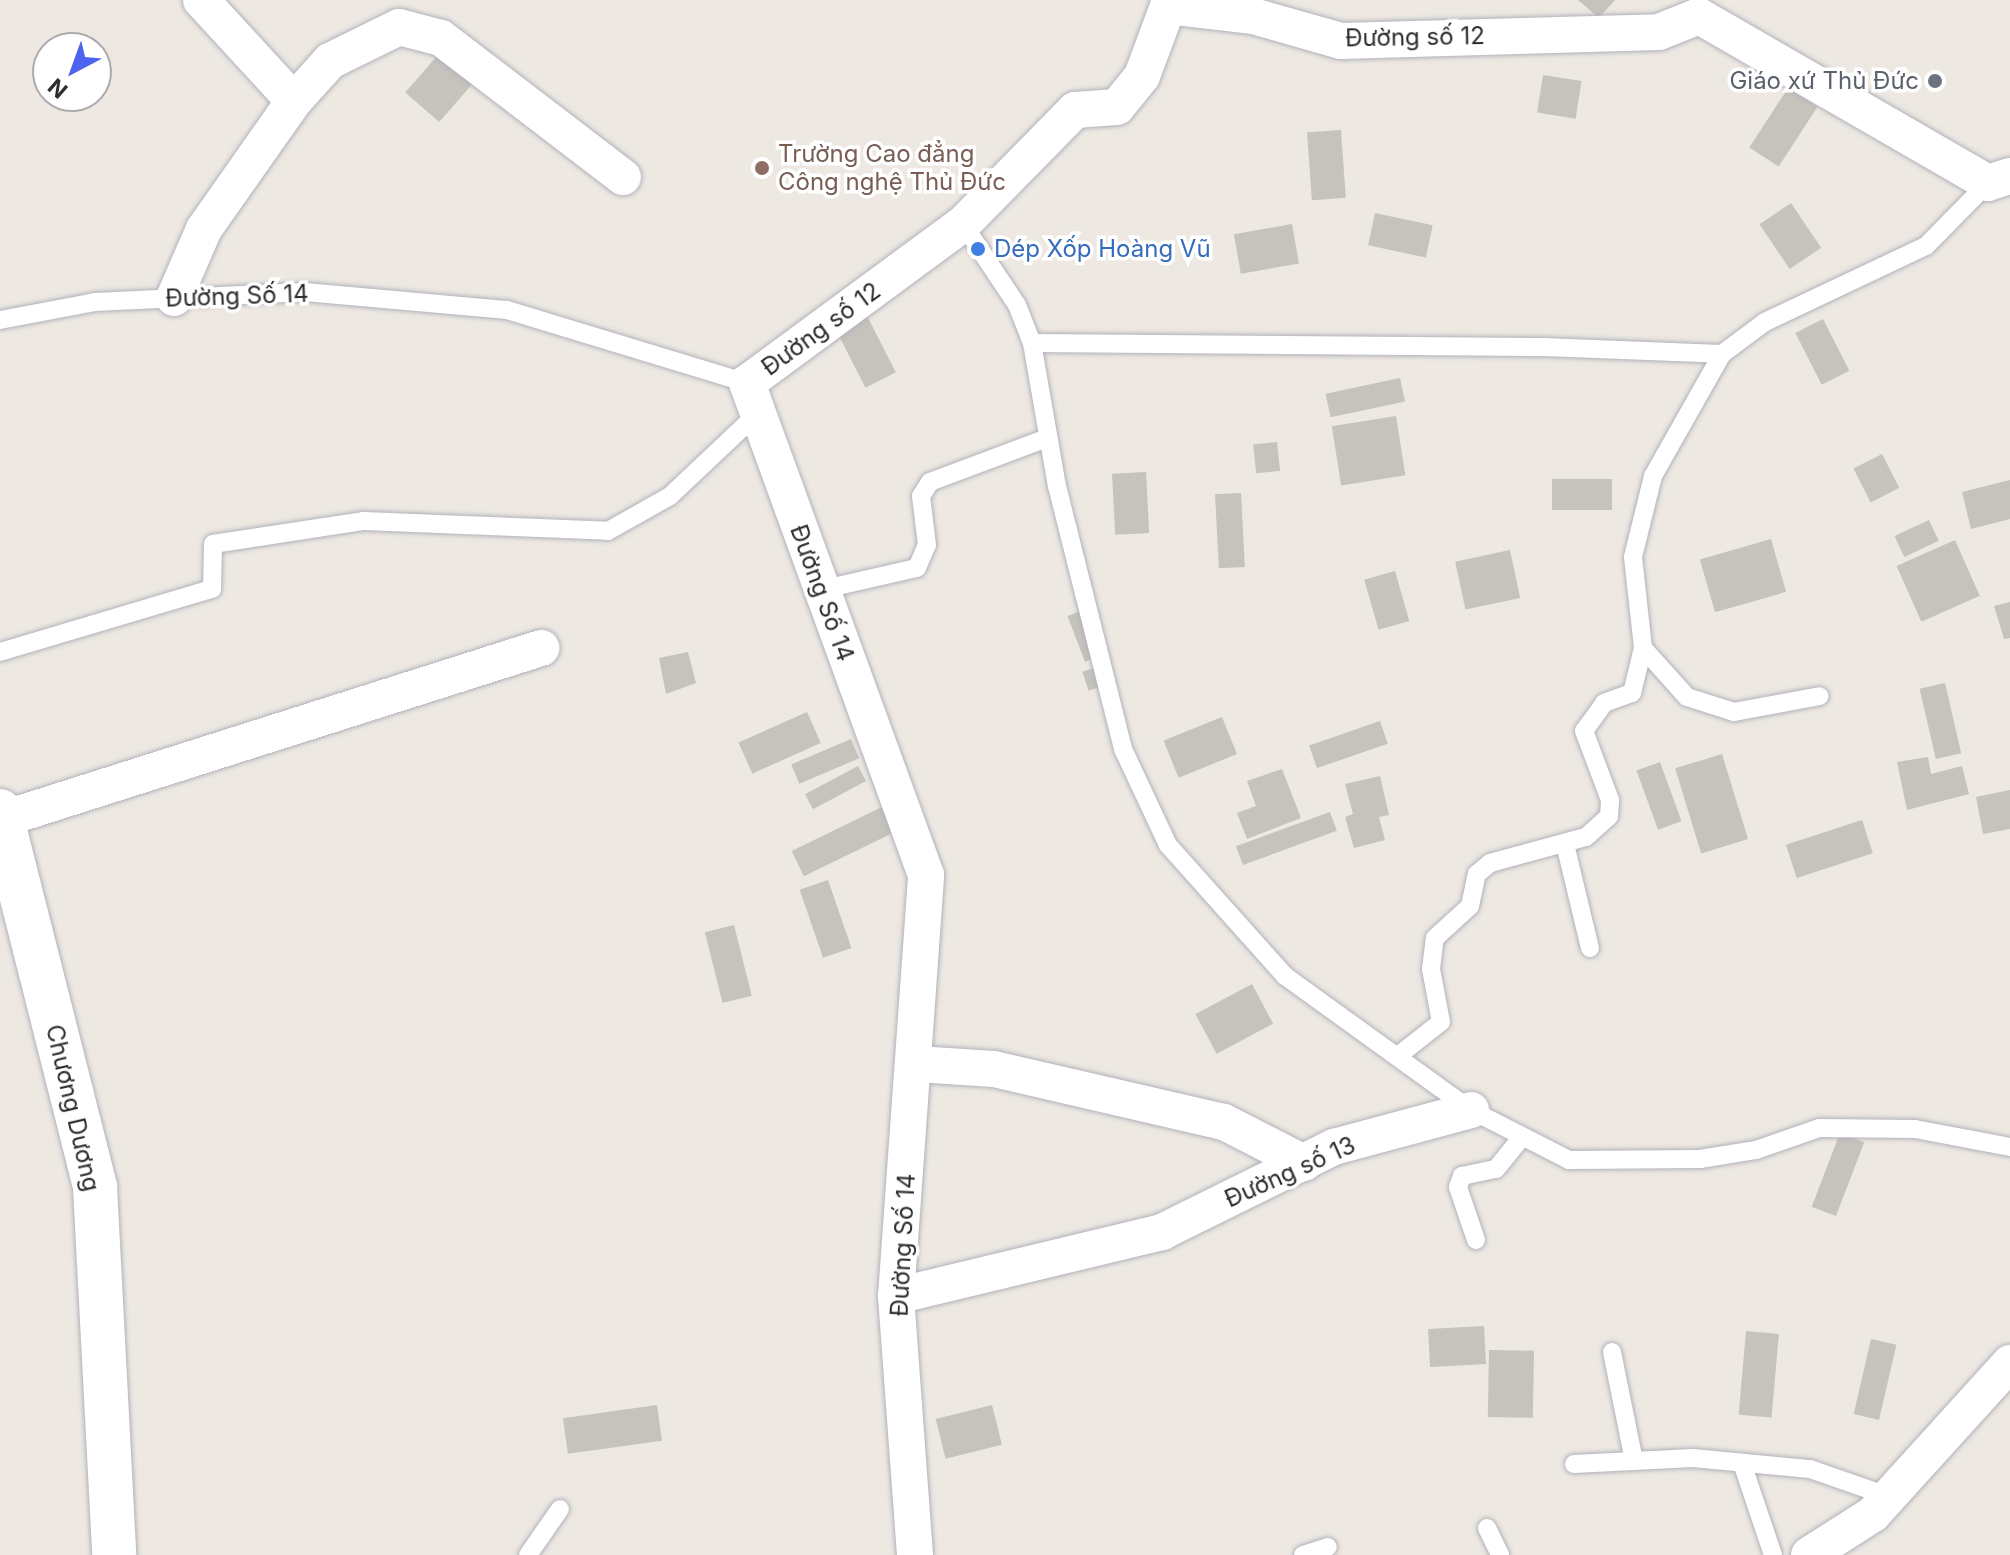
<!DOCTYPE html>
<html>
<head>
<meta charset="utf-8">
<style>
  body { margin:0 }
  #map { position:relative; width:2010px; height:1555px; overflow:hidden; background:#ede8e1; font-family:Inter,sans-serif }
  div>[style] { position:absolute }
  .building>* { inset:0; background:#c6c2bc; transform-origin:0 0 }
  .roads { filter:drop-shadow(0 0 2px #b1b2bc) drop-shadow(0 0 2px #b1b2bc) }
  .lane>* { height:18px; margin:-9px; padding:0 9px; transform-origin:9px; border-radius:9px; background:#fff }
  .street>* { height:36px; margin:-18px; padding:0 18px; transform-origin:18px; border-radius:18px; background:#fff }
  .secondary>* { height:44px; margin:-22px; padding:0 22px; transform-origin:22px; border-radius:22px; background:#fff }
  .dots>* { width:22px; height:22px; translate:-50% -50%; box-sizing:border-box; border:4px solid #fff; border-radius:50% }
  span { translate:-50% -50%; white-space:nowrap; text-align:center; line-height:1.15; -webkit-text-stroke:7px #fff; paint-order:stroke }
  .street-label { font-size:24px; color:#2d2d2d }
  .worship-label { font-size:24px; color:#5b616d }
  .right { translate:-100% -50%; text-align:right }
  .education-label { font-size:24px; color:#785e54 }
  .left { translate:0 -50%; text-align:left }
  .shop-label { font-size:24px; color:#366cbe }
  .north { position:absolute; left:32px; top:32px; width:80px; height:80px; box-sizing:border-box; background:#fff; border:2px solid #ababab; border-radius:50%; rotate:221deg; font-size:22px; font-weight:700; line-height:32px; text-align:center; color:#2d2d2d }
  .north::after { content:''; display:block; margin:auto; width:28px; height:36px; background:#4d64ef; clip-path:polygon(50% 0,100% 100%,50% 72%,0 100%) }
</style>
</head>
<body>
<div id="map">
  <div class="building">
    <div style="clip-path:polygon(1578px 0,1615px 0,1599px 18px)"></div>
    <div style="left:444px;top:48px;width:45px;height:59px;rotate:41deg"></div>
    <div style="left:1543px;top:75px;width:39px;height:38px;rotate:9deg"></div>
    <div style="left:1788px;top:88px;width:35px;height:71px;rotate:33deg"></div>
    <div style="left:1341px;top:130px;width:68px;height:34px;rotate:86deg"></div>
    <div style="left:1791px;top:203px;width:54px;height:38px;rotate:56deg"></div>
    <div style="left:1375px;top:213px;width:59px;height:33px;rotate:12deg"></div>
    <div style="left:1292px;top:224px;width:40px;height:59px;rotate:80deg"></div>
    <div style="left:864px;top:310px;width:70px;height:34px;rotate:63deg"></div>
    <div style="left:1823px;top:319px;width:58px;height:31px;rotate:63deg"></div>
    <div style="left:1400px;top:378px;width:24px;height:76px;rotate:78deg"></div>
    <div style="left:1396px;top:416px;width:60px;height:65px;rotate:81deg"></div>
    <div style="left:1277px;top:442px;width:29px;height:24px;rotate:84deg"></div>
    <div style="left:1882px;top:454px;width:38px;height:32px;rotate:63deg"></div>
    <div style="left:1146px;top:472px;width:61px;height:34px;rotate:87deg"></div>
    <div style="left:1552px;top:479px;width:60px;height:31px"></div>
    <div style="clip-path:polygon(2010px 480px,2010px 519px,1971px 529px,1962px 492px)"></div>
    <div style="left:1241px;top:493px;width:74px;height:26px;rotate:87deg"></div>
    <div style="left:1929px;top:520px;width:23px;height:38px;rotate:65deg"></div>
    <div style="left:1771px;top:539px;width:55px;height:74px;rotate:74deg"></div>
    <div style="left:1955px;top:540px;width:61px;height:64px;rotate:66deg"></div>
    <div style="left:1510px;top:550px;width:49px;height:56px;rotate:78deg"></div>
    <div style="left:1395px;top:571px;width:52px;height:32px;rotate:74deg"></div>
    <div style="clip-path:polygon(2010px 602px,2010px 638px,2004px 639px,1994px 606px)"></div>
    <div style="left:1088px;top:608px;width:49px;height:22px;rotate:69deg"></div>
    <div style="clip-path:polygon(688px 652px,696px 683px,666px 694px,659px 658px)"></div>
    <div style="left:1109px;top:663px;width:20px;height:28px;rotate:72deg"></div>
    <div style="left:1945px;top:683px;width:72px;height:26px;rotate:77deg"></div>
    <div style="left:807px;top:712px;width:34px;height:75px;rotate:66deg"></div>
    <div style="left:1222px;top:717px;width:40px;height:63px;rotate:68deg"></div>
    <div style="left:1380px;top:721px;width:24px;height:75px;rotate:71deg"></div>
    <div style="left:851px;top:739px;width:21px;height:65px;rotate:67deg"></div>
    <div style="left:1722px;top:754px;width:89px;height:49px;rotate:73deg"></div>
    <div style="clip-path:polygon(1928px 757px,1931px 774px,1962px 766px,1969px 794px,1907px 810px,1897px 762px)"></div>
    <div style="left:1660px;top:762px;width:63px;height:25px;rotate:70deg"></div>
    <div style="left:858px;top:766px;width:17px;height:60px;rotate:62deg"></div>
    <div style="clip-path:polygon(1282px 769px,1301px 818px,1247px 839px,1237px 813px,1256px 806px,1247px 781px)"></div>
    <div style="clip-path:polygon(1380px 776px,1389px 815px,1379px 817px,1385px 840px,1354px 848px,1345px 817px,1353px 814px,1345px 784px)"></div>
    <div style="clip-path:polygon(2010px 790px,2010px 829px,1983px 834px,1976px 797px)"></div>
    <div style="left:886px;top:805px;width:28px;height:105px;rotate:64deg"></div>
    <div style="left:1330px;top:812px;width:20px;height:100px;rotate:70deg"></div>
    <div style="left:1862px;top:820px;width:35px;height:80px;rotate:72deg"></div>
    <div style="left:828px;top:880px;width:72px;height:30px;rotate:71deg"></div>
    <div style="left:734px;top:925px;width:73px;height:30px;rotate:76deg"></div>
    <div style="left:1252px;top:984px;width:45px;height:64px;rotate:62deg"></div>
    <div style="left:1840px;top:1133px;width:26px;height:79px;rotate:21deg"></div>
    <div style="left:1484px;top:1326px;width:38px;height:56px;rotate:87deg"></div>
    <div style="left:1746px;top:1331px;width:33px;height:84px;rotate:5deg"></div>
    <div style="left:1871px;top:1339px;width:26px;height:77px;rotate:13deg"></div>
    <div style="left:1489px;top:1350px;width:45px;height:67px;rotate:1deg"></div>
    <div style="left:657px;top:1405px;width:36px;height:95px;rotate:82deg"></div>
    <div style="left:992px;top:1405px;width:41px;height:58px;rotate:76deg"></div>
  </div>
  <div class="roads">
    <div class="lane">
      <div style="left:963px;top:224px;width:97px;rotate:56.3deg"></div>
      <div style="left:1017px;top:305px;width:41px;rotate:68.5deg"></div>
      <div style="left:1032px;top:343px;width:145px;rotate:80.1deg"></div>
      <div style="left:1057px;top:486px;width:271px;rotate:75.9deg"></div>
      <div style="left:1123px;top:749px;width:106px;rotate:64.9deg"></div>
      <div style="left:1168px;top:845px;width:176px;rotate:48.2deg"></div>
      <div style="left:1285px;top:976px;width:229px;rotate:35.8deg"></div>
      <div style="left:1471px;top:1110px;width:110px;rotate:27deg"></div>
      <div style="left:1569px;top:1160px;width:131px;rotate:-0.4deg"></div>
      <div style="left:1700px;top:1159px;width:57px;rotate:-9.1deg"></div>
      <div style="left:1756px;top:1150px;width:67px;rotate:-19.2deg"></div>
      <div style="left:1819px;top:1128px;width:96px;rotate:0.6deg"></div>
      <div style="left:1915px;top:1129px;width:97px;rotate:10.7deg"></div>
      <div style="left:0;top:320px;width:97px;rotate:-10.7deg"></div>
      <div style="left:95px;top:302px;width:210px;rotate:-2.7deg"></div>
      <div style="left:305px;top:292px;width:203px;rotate:5.1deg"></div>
      <div style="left:507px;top:310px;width:251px;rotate:16.9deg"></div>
      <div style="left:1032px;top:343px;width:511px;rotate:0.45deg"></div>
      <div style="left:1543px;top:347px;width:179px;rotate:2.2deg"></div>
      <div style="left:1722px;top:354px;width:54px;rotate:-36.7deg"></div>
      <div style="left:1765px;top:322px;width:178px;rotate:-25.3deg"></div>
      <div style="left:1926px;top:246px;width:88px;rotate:-45.5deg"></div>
      <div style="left:1722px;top:354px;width:140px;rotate:119.5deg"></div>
      <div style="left:1653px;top:476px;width:83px;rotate:103.9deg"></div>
      <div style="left:1633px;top:557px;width:92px;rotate:83.7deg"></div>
      <div style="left:1643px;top:648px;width:66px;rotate:48.1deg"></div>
      <div style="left:1687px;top:697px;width:49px;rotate:17.7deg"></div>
      <div style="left:1734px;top:712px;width:87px;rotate:-10.5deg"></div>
      <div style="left:820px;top:590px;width:99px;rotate:-12.8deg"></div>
      <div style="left:917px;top:568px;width:25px;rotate:-67deg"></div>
      <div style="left:927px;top:545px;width:49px;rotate:-97deg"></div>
      <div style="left:921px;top:496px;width:17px;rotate:-57deg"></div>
      <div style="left:930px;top:482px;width:125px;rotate:-20.6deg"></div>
      <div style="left:0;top:652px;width:221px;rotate:-16.6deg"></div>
      <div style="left:212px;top:589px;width:45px;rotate:-88.7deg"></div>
      <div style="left:213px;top:544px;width:153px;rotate:-8.7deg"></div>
      <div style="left:364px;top:521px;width:244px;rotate:2.3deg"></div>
      <div style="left:608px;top:531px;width:71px;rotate:-29.4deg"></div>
      <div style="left:670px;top:496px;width:118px;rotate:-43.3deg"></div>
      <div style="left:1565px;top:844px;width:107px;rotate:76.5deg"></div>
      <div style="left:1399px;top:1055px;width:53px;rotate:-38.2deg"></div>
      <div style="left:1441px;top:1022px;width:54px;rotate:-100.7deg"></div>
      <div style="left:1431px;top:969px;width:31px;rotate:-83deg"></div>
      <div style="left:1435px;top:938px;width:47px;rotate:-42.4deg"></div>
      <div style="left:1470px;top:906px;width:33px;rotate:-78deg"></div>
      <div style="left:1477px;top:874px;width:17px;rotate:-40deg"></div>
      <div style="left:1490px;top:863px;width:99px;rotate:-15.2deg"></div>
      <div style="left:1586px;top:837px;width:31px;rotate:-42deg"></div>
      <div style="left:1609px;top:816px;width:16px;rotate:-86deg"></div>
      <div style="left:1610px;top:800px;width:74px;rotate:-110.6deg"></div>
      <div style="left:1584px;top:731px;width:34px;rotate:-54deg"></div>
      <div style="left:1604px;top:703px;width:30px;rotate:-20deg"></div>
      <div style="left:1632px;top:693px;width:46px;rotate:-76.3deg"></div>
      <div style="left:1476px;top:1240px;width:56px;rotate:-108.8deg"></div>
      <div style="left:1458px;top:1187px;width:12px;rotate:-70deg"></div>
      <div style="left:1462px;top:1176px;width:35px;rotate:-12deg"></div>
      <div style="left:1496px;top:1169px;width:38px;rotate:-51deg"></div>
      <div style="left:1612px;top:1352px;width:111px;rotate:78.6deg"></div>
      <div style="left:1742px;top:1463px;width:97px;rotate:71.4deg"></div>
      <div style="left:1574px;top:1464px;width:119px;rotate:-2.9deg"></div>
      <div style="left:1693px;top:1458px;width:118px;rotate:5.4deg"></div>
      <div style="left:1810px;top:1469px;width:86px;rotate:19.1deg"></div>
      <div style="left:1487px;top:1528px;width:30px;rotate:64deg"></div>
      <div style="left:528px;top:1555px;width:56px;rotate:-55.2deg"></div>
      <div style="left:1303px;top:1555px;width:26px;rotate:-18deg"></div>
    </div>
    <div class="street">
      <div style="left:201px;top:0;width:137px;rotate:47.4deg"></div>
      <div style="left:174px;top:298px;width:75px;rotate:-66.5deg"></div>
      <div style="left:204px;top:229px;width:156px;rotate:-54.9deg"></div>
      <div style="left:294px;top:101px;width:54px;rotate:-48deg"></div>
      <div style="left:330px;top:61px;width:77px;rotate:-26.2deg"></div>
      <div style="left:399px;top:27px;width:43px;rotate:14.7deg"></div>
      <div style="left:441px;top:38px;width:229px;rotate:37.4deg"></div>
      <div style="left:3px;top:819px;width:565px;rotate:-17.63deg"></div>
      <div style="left:916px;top:1064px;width:78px;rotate:3.7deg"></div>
      <div style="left:994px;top:1069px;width:236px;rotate:13deg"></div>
      <div style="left:1224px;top:1122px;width:90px;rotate:27.1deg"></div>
      <div style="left:896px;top:1296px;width:274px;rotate:-13.5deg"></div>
      <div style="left:1162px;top:1232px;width:192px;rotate:-26.3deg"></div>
      <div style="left:1334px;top:1147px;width:142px;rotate:-15.1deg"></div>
      <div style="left:915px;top:1555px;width:260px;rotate:-94.2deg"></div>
      <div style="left:896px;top:1296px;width:422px;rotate:-85.9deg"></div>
      <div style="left:926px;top:875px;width:524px;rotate:-109.99deg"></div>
      <div style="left:747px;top:383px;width:268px;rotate:-36.4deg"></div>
      <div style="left:963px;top:224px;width:160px;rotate:-45.5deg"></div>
      <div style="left:1075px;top:110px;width:42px;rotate:-4.1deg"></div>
      <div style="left:1117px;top:107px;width:40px;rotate:-51deg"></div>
      <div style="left:1142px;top:76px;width:75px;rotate:-69.6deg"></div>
      <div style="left:1168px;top:6px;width:86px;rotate:6.7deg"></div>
      <div style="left:1253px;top:16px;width:91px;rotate:15.9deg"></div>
      <div style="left:1341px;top:41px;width:318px;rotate:-1.6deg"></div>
      <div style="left:1659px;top:32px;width:43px;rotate:-21.8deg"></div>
      <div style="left:1699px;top:16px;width:334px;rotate:30deg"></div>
      <div style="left:1988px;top:183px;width:23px;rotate:-18deg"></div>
      <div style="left:1809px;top:1555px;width:76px;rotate:-32.6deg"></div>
      <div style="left:1873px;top:1514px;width:204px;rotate:-47.8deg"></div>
    </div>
    <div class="secondary">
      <div style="left:0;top:811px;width:388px;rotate:75.8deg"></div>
      <div style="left:95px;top:1187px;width:368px;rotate:87deg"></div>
    </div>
  </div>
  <div class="dots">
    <div style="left:1935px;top:81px;background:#6b7280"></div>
    <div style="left:762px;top:168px;background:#8d6e63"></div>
    <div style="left:978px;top:249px;background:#3f7fe0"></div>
  </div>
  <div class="street-label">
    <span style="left:1415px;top:37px;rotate:-1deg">Đường số 12</span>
    <span style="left:237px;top:296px;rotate:-2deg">Đường Số 14</span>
    <span style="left:821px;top:329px;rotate:-36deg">Đường số 12</span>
    <span style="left:822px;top:593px;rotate:70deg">Đường Số 14</span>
    <span style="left:73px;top:1108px;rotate:77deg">Chương Dương</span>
    <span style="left:1290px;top:1172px;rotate:-24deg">Đường số 13</span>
    <span style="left:903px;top:1245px;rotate:-87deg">Đường Số 14</span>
  </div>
  <div class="worship-label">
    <span class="right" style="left:1919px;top:81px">Giáo xứ Thủ Đức</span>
  </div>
  <div class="education-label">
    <span class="left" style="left:778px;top:168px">Trường Cao đẳng<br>Công nghệ Thủ Đức</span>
  </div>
  <div class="shop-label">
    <span class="left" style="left:994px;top:249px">Dép Xốp Hoàng Vũ</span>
  </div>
  <div class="north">N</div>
</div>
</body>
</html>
